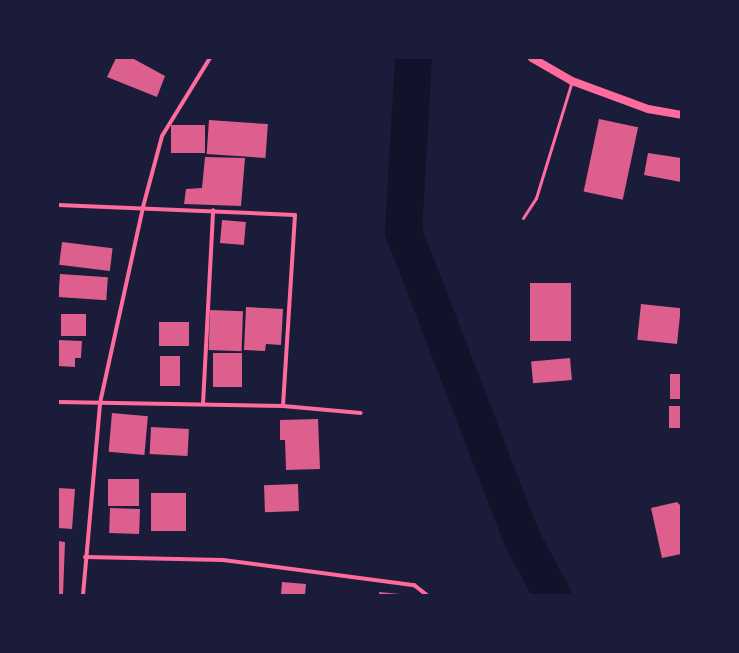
<!DOCTYPE html>
<html>
<head>
<meta charset="utf-8">
<style>
  body { margin:0 }
  #map { position:relative; width:739px; height:653px; overflow:hidden; background:#1b1b3a; font-family:"Titillium Web",sans-serif }
  div>[style] { position:absolute }
  .river>* { height:37px; margin:-18.5px; padding:0 18.5px; transform-origin:18.5px; border-radius:18.5px; background:#12122b }
  .building>* { inset:0; background:#dd5f8e; transform-origin:0 0 }
  .service>* { height:3px; margin:-1.5px; padding:0 1.5px; transform-origin:1.5px; border-radius:1.5px; background:#ff6b9d }
  .minor>* { height:4px; margin:-2px; padding:0 2px; transform-origin:2px; border-radius:2px; background:#ff6b9d }
  .secondary>* { height:8px; margin:-4px; padding:0 4px; transform-origin:4px; border-radius:4px; background:#ff6b9d }
  span { translate:-50% -50%; white-space:nowrap; text-align:center; line-height:1.15; -webkit-text-stroke:3.5px #1b1b3a; paint-order:stroke }
  .frame { position:absolute; inset:0; border:59px solid #1b1b3a; pointer-events:none }
</style>
</head>
<body>
<div id="map">
  <div class="river">
    <div style="left:413px;top:58px;width:173px;rotate:93.3deg"></div>
    <div style="left:403px;top:231px;width:328px;rotate:68.9deg"></div>
    <div style="left:521px;top:537px;width:66px;rotate:61.9deg"></div>
  </div>
  <div class="building">
    <div style="clip-path:polygon(116px 58px,132px 58px,165px 76px,157px 97px,107px 77px)"></div>
    <div style="left:599px;top:119px;width:40px;height:74px;rotate:12deg"></div>
    <div style="left:209px;top:120px;width:59px;height:34px;rotate:4deg"></div>
    <div style="left:171px;top:125px;width:34px;height:28px"></div>
    <div style="clip-path:polygon(648px 153px,681px 158px,681px 182px,644px 175px)"></div>
    <div style="clip-path:polygon(205px 157px,245px 158px,241px 206px,184px 204px,186px 189px,202px 188px)"></div>
    <div style="left:222px;top:220px;width:24px;height:23px;rotate:5deg"></div>
    <div style="left:62px;top:242px;width:51px;height:23px;rotate:7deg"></div>
    <div style="left:60px;top:274px;width:48px;height:23px;rotate:4deg"></div>
    <div style="left:530px;top:283px;width:41px;height:58px"></div>
    <div style="left:641px;top:304px;width:40px;height:36px;rotate:6deg"></div>
    <div style="clip-path:polygon(246px 307px,283px 309px,281px 345px,266px 344px,265px 351px,244px 350px)"></div>
    <div style="left:210px;top:310px;width:33px;height:40px;rotate:2deg"></div>
    <div style="left:61px;top:314px;width:25px;height:22px"></div>
    <div style="left:159px;top:322px;width:30px;height:24px"></div>
    <div style="clip-path:polygon(58px 340px,82px 341px,81px 358px,75px 358px,75px 367px,58px 366px)"></div>
    <div style="left:213px;top:353px;width:29px;height:34px"></div>
    <div style="left:160px;top:356px;width:20px;height:30px"></div>
    <div style="left:570px;top:358px;width:22px;height:39px;rotate:85deg"></div>
    <div style="left:670px;top:374px;width:11px;height:25px"></div>
    <div style="left:681px;top:406px;width:22px;height:12px;rotate:90deg"></div>
    <div style="left:112px;top:413px;width:36px;height:39px;rotate:5deg"></div>
    <div style="clip-path:polygon(318px 419px,320px 469px,286px 470px,285px 440px,280px 440px,280px 420px)"></div>
    <div style="left:151px;top:427px;width:38px;height:27px;rotate:3deg"></div>
    <div style="left:108px;top:479px;width:31px;height:27px"></div>
    <div style="left:298px;top:484px;width:27px;height:34px;rotate:88deg"></div>
    <div style="clip-path:polygon(58px 488px,75px 489px,72px 529px,58px 528px)"></div>
    <div style="left:151px;top:493px;width:35px;height:38px"></div>
    <div style="clip-path:polygon(677px 502px,681px 506px,681px 554px,662px 558px,651px 508px)"></div>
    <div style="left:110px;top:508px;width:30px;height:25px;rotate:2deg"></div>
    <div style="clip-path:polygon(58px 541px,65px 542px,63px 595px,58px 594px)"></div>
    <div style="clip-path:polygon(282px 582px,306px 584px,305px 595px,281px 595px)"></div>
    <div style="clip-path:polygon(379px 592px,400px 594px,400px 595px,379px 595px)"></div>
  </div>
  <div class="service">
    <div style="left:523px;top:218px;width:24px;rotate:-57deg"></div>
    <div style="left:536px;top:198px;width:122px;rotate:-72.9deg"></div>
  </div>
  <div class="minor">
    <div style="left:58px;top:205px;width:237px;rotate:2.4deg"></div>
    <div style="left:295px;top:215px;width:191px;rotate:93.6deg"></div>
    <div style="left:58px;top:402px;width:225px;rotate:1deg"></div>
    <div style="left:283px;top:406px;width:78px;rotate:5.1deg"></div>
    <div style="left:203px;top:404px;width:194px;rotate:-87deg"></div>
    <div style="left:85px;top:557px;width:138px;rotate:1.2deg"></div>
    <div style="left:223px;top:560px;width:193px;rotate:7.5deg"></div>
    <div style="left:414px;top:585px;width:16px;rotate:38deg"></div>
    <div style="left:83px;top:595px;width:193px;rotate:-84.9deg"></div>
    <div style="left:100px;top:403px;width:201px;rotate:-77.6deg"></div>
    <div style="left:143px;top:207px;width:73px;rotate:-75deg"></div>
    <div style="left:162px;top:136px;width:92px;rotate:-58.4deg"></div>
  </div>
  <div class="secondary">
    <div style="left:532px;top:58px;width:46px;rotate:29.9deg"></div>
    <div style="left:572px;top:81px;width:81px;rotate:20.2deg"></div>
    <div style="left:648px;top:109px;width:34px;rotate:10deg"></div>
  </div>
  <div class="frame"></div>
</div>
</body>
</html>
